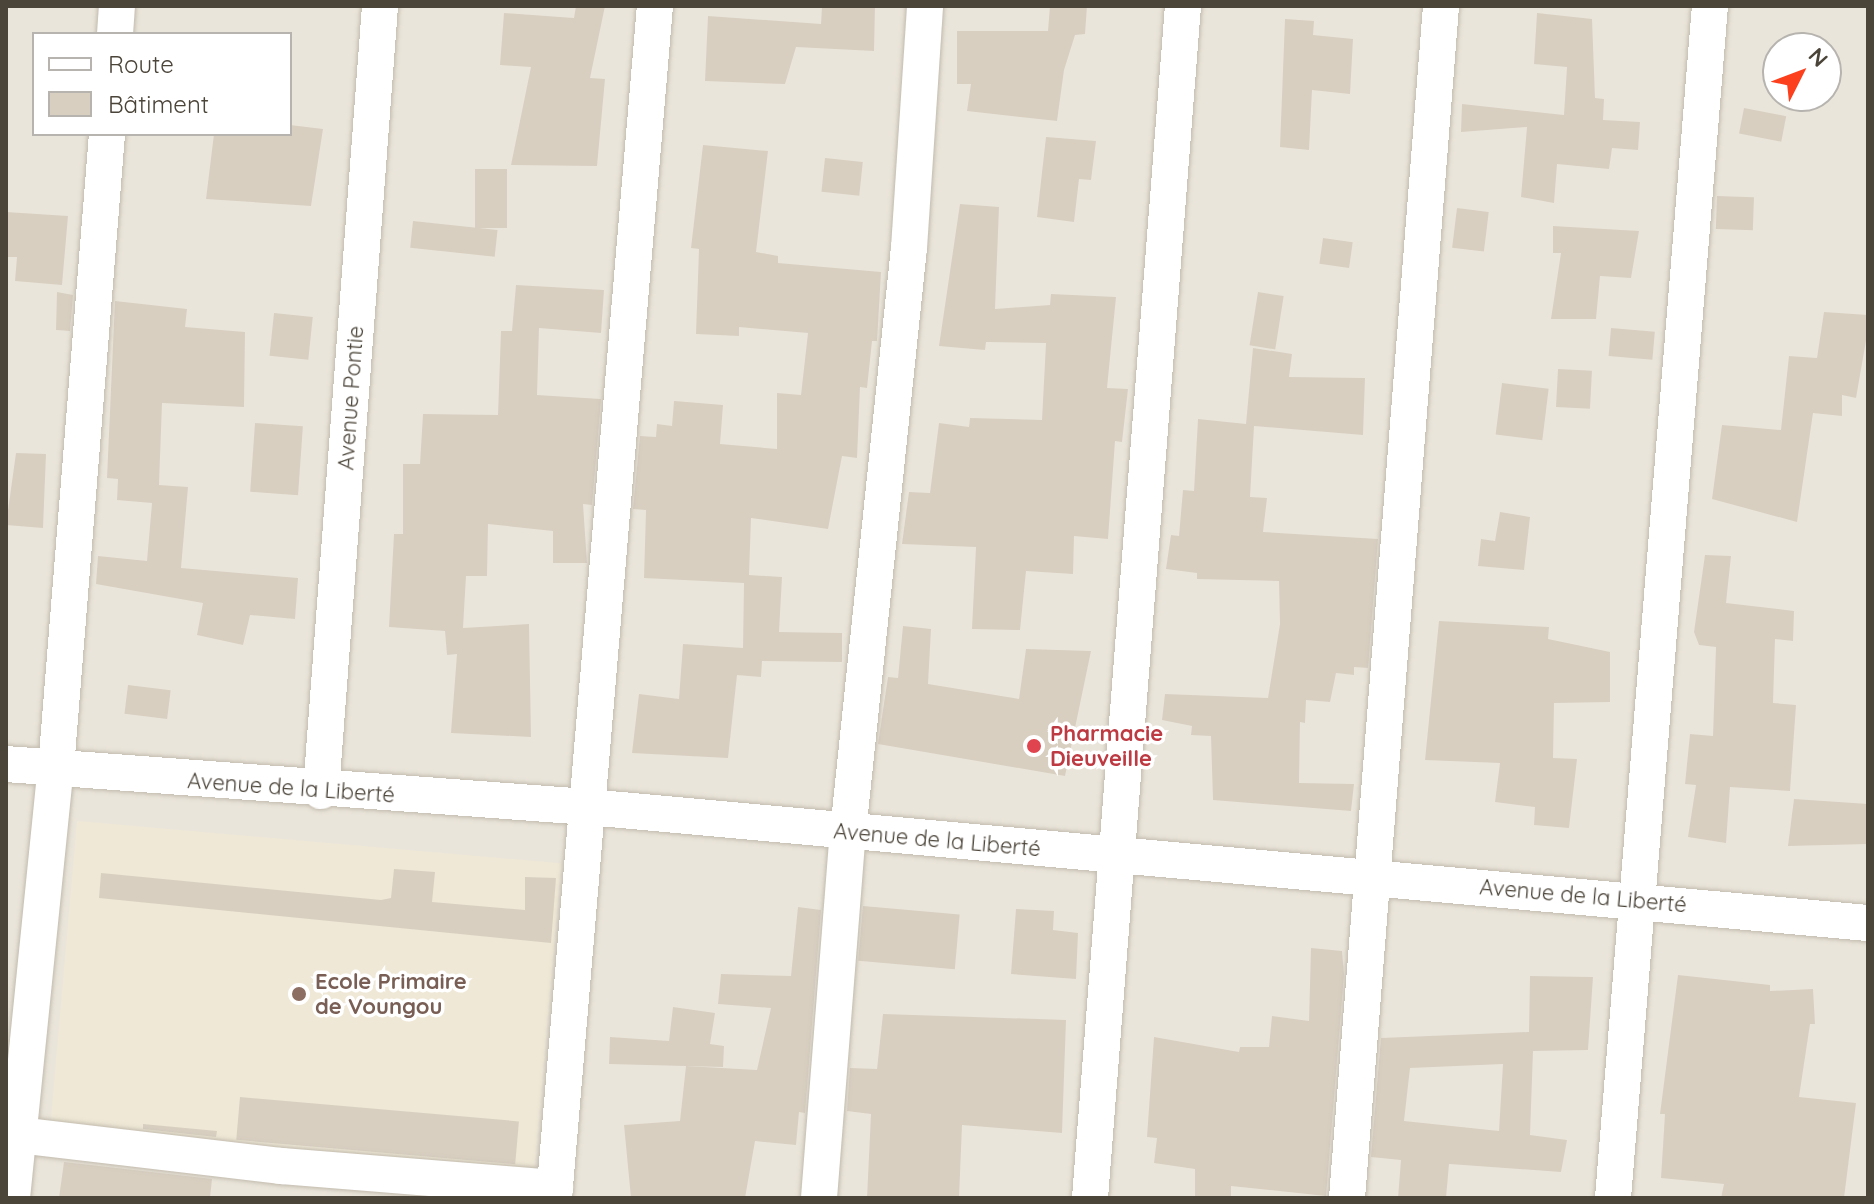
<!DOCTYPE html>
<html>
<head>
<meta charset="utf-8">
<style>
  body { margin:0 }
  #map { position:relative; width:1874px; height:1204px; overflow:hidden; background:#f6f3ec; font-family:Quicksand,sans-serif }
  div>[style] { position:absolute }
  .residential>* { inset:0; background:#eae5da }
  .education>* { inset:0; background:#efe8d6; transform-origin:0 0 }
  .building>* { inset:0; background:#d8cfc1; transform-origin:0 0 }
  .roads { filter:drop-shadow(0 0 2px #c2bbae) drop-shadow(0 0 2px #c2bbae) }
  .minor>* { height:36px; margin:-18px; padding:0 18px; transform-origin:18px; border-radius:18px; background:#fff }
  .dots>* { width:22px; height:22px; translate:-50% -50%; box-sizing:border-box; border:4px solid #fff; border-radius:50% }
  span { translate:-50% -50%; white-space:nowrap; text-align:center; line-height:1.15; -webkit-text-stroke:7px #fff; paint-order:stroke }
  .street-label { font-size:22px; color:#4b4439 }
  .health-label { font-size:22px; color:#be3a42; font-weight:700 }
  .left { translate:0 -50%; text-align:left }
  .education-label { font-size:22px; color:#785e54; font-weight:700 }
  .frame { position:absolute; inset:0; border:8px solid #4b4439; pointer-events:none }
  .legend { position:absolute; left:32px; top:32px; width:260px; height:104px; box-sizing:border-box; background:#fff; border:2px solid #b7b4b0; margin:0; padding:10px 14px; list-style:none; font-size:24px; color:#4b4439 }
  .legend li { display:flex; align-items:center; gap:16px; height:40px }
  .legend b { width:40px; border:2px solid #b7b4b0 }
  .north { position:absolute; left:1762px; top:32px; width:80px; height:80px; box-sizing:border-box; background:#fff; border:2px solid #b7b4b0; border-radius:50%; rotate:48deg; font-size:22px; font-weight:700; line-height:32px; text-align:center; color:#4b4439 }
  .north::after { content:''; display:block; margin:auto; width:28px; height:36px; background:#fc3f1d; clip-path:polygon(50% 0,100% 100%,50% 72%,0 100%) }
</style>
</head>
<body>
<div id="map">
  <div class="residential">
    <div style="clip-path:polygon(evenodd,6px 6px,1868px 6px,1868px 1198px,6px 1198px,6px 6px,34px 34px,290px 34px,290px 134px,34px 134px,34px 34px,6px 6px,1778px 48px,1826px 48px,1826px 96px,1778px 96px,1778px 48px)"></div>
  </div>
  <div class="education">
    <div style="left:77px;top:821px;width:486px;height:310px;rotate:5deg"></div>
  </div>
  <div class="building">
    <div style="clip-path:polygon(576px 6px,605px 6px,590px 78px,605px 79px,597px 166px,511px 165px,531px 67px,500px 65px,504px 13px,574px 18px)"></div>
    <div style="clip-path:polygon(822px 6px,875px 6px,874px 51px,796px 47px,785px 84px,705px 81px,708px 16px,821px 24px)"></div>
    <div style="clip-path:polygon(1050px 6px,1087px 6px,1085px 34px,1075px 35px,1064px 70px,1057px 121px,967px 111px,971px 84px,957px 84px,957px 31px,1048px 31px)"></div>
    <div style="clip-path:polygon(1537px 13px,1592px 19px,1595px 98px,1604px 99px,1603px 120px,1640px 122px,1638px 150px,1612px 148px,1609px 169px,1557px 164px,1554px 203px,1521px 197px,1527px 127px,1461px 132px,1462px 104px,1564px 115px,1567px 67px,1534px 64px)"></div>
    <div style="clip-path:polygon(1285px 19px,1314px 21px,1313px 35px,1353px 39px,1350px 94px,1312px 90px,1309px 150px,1280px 147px)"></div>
    <div style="left:1744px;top:108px;width:43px;height:26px;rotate:11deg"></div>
    <div style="clip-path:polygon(290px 125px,323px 129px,311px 206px,206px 199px,214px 134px,290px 134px)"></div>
    <div style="clip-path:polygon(1046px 137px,1096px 141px,1091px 180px,1079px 179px,1074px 222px,1037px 217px)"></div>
    <div style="clip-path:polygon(703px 145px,768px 151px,756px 252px,778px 256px,778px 263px,881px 272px,877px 341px,872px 341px,867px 388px,860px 387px,857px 458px,842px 456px,828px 529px,751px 518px,749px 575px,782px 577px,779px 632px,842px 633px,842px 662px,762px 661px,761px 677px,737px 675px,728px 758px,632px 753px,639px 694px,679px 699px,683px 644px,743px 648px,744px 583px,644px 578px,646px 510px,633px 509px,640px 436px,656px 437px,657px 424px,672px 426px,674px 401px,723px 405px,720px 444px,777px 449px,777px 393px,801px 395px,808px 333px,739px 327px,739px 336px,696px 334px,699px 249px,691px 248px)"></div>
    <div style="left:825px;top:158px;width:38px;height:34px;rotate:6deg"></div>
    <div style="left:475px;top:169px;width:32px;height:59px"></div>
    <div style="left:1717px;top:196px;width:37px;height:33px;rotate:2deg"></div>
    <div style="clip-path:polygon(960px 204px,999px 207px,995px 309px,1050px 305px,1051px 294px,1116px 297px,1107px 388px,1128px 389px,1122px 442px,1115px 441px,1108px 539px,1074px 536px,1073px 574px,1026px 571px,1020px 630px,972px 629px,976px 547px,902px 544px,909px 492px,930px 493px,939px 423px,969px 427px,970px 418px,1042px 420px,1046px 343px,986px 342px,985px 350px,939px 346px)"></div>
    <div style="left:1457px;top:208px;width:32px;height:40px;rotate:7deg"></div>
    <div style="clip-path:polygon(6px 212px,68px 216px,62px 285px,15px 281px,17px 257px,6px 257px)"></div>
    <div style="left:413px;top:221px;width:85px;height:27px;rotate:6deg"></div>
    <div style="clip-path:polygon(1553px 226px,1639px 231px,1631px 278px,1600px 276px,1596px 319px,1551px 319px,1561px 253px,1553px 253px)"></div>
    <div style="left:1323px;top:238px;width:30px;height:26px;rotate:8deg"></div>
    <div style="clip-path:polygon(516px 285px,604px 290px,601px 333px,539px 328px,537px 395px,601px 399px,592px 505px,583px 504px,587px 563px,553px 563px,553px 531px,488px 524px,487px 576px,466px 576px,463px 628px,529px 624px,531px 737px,451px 733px,457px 654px,447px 655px,445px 631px,389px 627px,394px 534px,403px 534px,403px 464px,420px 464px,423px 414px,498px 415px,501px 331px,512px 331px)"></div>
    <div style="clip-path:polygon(57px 292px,73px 295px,70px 331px,56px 330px)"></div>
    <div style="left:1258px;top:292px;width:26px;height:54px;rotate:9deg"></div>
    <div style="clip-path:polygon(115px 301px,187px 309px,185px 327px,245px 332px,244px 407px,162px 403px,159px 485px,188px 487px,181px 568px,298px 578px,295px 619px,250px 615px,243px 645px,197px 635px,203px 603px,96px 584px,98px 556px,147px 561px,152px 503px,117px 500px,118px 479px,107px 478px)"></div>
    <div style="clip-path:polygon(1824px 312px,1868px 315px,1868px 329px,1856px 398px,1842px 395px,1842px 416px,1813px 413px,1797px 522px,1712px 499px,1722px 425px,1781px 430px,1789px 356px,1817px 358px)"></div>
    <div style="left:274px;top:313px;width:39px;height:43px;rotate:6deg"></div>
    <div style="left:1611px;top:328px;width:44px;height:28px;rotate:5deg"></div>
    <div style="clip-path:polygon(1253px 348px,1292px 354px,1289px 377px,1365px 378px,1363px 435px,1254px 426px,1250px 497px,1267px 498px,1263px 532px,1378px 539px,1368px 668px,1354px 667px,1354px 675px,1336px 673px,1330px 702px,1306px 700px,1305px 723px,1300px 722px,1299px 783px,1354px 784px,1351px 811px,1213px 800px,1211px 736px,1191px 735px,1192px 726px,1162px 720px,1165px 694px,1268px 698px,1280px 624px,1279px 581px,1197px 579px,1197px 573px,1166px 569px,1171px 535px,1179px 536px,1183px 490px,1194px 491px,1198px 419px,1246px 424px)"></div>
    <div style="left:1558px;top:369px;width:34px;height:38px;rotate:3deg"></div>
    <div style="left:1502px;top:383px;width:47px;height:52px;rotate:7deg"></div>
    <div style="left:255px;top:423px;width:48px;height:69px;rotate:4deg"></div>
    <div style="clip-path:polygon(16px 453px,46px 454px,43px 528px,6px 525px)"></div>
    <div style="clip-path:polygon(1500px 512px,1530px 517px,1524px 570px,1478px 566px,1481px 539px,1495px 541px)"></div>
    <div style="clip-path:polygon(1705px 555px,1731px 556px,1726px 603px,1794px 611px,1793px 641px,1775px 639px,1773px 703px,1796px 705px,1790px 791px,1730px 787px,1726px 843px,1688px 837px,1696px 785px,1685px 784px,1690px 734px,1713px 736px,1716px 647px,1699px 645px,1694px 632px)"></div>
    <div style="clip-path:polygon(1439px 621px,1549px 627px,1548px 639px,1610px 652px,1610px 702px,1554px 703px,1553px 758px,1577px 759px,1569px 828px,1534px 825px,1535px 807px,1495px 802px,1500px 763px,1425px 760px)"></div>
    <div style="clip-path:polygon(903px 626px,931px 629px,928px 684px,1019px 699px,1026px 649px,1091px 651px,1065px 776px,878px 744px,888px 677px,898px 678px)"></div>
    <div style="left:128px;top:685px;width:43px;height:29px;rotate:7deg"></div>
    <div style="clip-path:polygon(1794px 799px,1868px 804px,1868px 844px,1788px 846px)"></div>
    <div style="clip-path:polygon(394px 869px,435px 872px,432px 902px,525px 910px,525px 877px,556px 878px,551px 943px,99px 898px,101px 873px,381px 900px,391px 898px)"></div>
    <div style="left:863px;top:906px;width:97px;height:55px;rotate:5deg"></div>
    <div style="clip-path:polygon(798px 907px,821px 910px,805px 1113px,799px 1112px,796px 1145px,755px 1141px,745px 1198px,631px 1198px,624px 1125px,680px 1121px,686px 1066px,757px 1070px,771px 1008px,718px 1004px,721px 974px,791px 976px)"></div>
    <div style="clip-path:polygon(1016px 909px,1054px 911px,1053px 930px,1078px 933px,1076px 979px,1011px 974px)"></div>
    <div style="clip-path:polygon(1311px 948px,1342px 951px,1344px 974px,1326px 1196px,1231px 1186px,1231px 1198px,1195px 1198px,1195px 1169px,1154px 1163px,1157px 1138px,1147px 1137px,1154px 1037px,1239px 1052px,1240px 1047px,1269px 1047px,1272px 1016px,1309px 1021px)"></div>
    <div style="clip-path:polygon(1678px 975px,1770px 985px,1770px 991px,1813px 989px,1815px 1024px,1810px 1024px,1799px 1097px,1856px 1103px,1844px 1198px,1721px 1198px,1724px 1184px,1661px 1178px,1665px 1114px,1660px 1114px)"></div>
    <div style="clip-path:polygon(evenodd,1530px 976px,1593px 977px,1588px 1050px,1533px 1051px,1530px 1135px,1567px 1140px,1561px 1172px,1449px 1164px,1446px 1198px,1398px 1198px,1401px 1160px,1371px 1157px,1381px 1038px,1529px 1032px,1530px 976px,1503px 1064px,1499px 1131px,1404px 1121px,1410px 1068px,1503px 1064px)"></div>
    <div style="clip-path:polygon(673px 1007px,715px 1013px,710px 1044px,724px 1046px,723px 1067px,609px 1064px,610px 1037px,669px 1041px)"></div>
    <div style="clip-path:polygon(883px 1014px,1066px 1020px,1062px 1133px,962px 1125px,959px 1198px,867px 1198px,871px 1114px,847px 1111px,850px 1068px,877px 1069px)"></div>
    <div style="left:240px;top:1097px;width:280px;height:43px;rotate:5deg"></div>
    <div style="clip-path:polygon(143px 1124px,217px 1131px,216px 1137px,143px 1129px)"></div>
    <div style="clip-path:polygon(64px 1162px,212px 1179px,210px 1198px,59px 1198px)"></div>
  </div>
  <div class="roads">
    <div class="minor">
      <div style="left:115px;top:34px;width:28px;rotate:-86deg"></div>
      <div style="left:6px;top:764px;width:584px;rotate:4.23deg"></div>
      <div style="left:588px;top:807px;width:1285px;rotate:5.18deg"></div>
      <div style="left:321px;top:791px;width:787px;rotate:-85.7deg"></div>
      <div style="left:18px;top:1135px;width:265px;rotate:6.7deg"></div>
      <div style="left:281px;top:1166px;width:275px;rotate:4.6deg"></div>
      <div style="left:12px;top:1198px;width:432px;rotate:-84.2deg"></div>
      <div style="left:56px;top:768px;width:636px;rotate:-85.4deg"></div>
      <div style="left:554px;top:1198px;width:1196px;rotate:-85.16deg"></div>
      <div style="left:819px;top:1198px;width:367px;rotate:-85.5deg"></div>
      <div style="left:848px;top:832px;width:587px;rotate:-84.04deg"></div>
      <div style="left:909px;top:248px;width:243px;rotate:-86.2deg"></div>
      <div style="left:1090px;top:1198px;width:1196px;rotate:-85.54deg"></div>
      <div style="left:1347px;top:1198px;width:1196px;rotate:-85.49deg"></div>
      <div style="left:1613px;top:1198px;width:1196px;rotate:-85.35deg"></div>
    </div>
  </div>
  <div class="dots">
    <div style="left:1034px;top:746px;background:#e0444e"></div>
    <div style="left:299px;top:994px;background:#8d6e63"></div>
  </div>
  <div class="street-label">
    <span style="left:351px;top:398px;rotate:-86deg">Avenue Pontie</span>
    <span style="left:291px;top:788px;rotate:4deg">Avenue de la Liberté</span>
    <span style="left:937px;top:840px;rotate:5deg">Avenue de la Liberté</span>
    <span style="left:1583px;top:896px;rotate:5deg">Avenue de la Liberté</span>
  </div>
  <div class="health-label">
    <span class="left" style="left:1050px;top:746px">Pharmacie<br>Dieuveille</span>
  </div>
  <div class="education-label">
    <span class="left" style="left:315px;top:994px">Ecole Primaire<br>de Voungou</span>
  </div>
  <div class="frame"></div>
  <ul class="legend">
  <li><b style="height:10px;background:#fff"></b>Route</li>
  <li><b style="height:22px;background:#d8cfc1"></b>Bâtiment</li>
  </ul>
  <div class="north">N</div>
</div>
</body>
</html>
